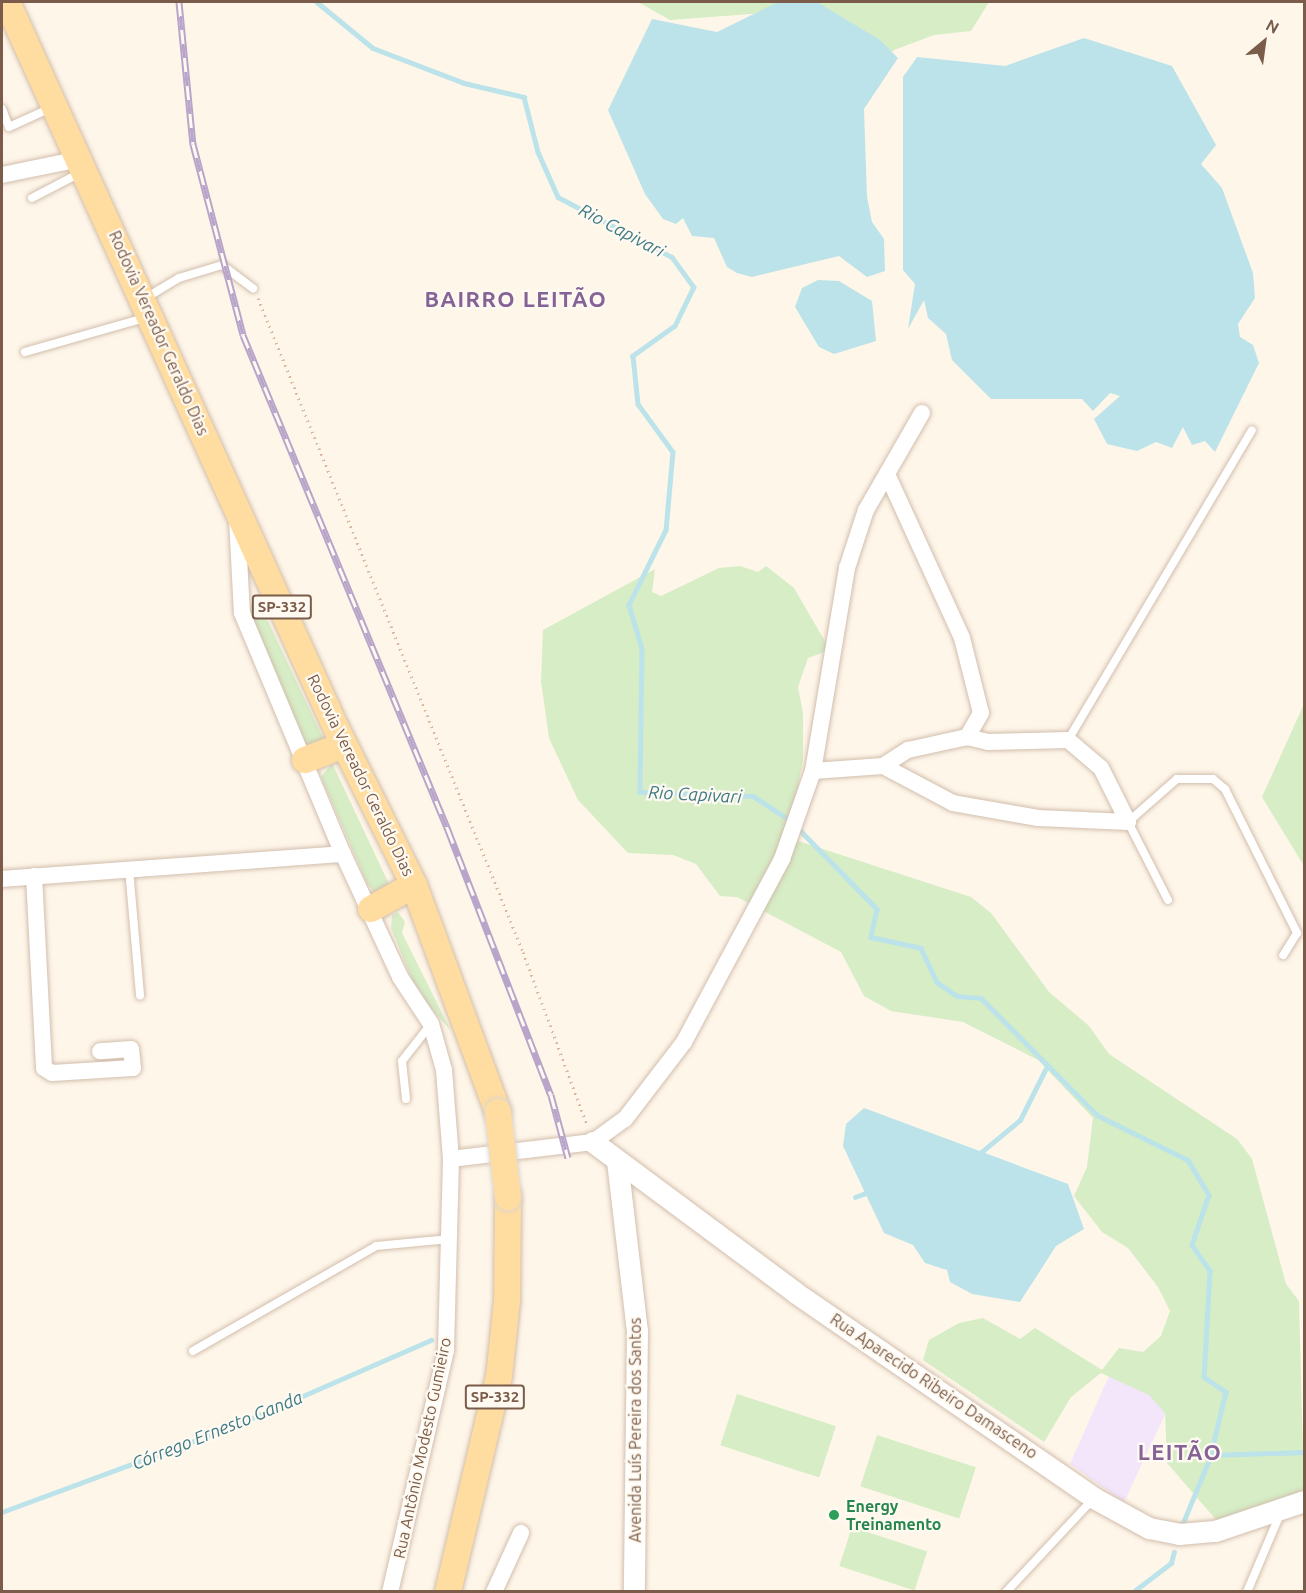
<!DOCTYPE html>
<html>
<head>
<meta charset="utf-8">
<style>
  body { margin:0 }
  #map { position:relative; width:1306px; height:1593px; overflow:hidden; background:#fef6e9; font-family:Ubuntu,sans-serif }
  div>[style] { position:absolute }
  .education>* { inset:0; background:#f3e5fa }
  .green>* { inset:0; background:#d6edc6; transform-origin:0 0 }
  .water>* { inset:0; background:#bce3e9 }
  .stream>* { height:4.5px; margin:-2.25px; padding:0 2.25px; transform-origin:2.25px; border-radius:2.25px; background:#bce3e9 }
  .path>* { height:3px; margin-top:-1.5px; transform-origin:0; background:repeating-linear-gradient(90deg,#dbb8a1 0 1.5px,transparent 0 6px) }
  .roads { filter:drop-shadow(0 0 2px #d2bead) drop-shadow(0 0 2px #d2bead) }
  .service>* { height:8px; margin:-4px; padding:0 4px; transform-origin:4px; border-radius:4px; background:#fff }
  .minor>* { height:16px; margin:-8px; padding:0 8px; transform-origin:8px; border-radius:8px; background:#fff }
  .tertiary>* { height:21px; margin:-10.5px; padding:0 10.5px; transform-origin:10.5px; border-radius:10.5px; background:#fff }
  .primary>* { height:26px; margin:-13px; padding:0 13px; transform-origin:13px; border-radius:13px; background:#ffdc9f }
  .rail>* { height:7px; margin-top:-3.5px; transform-origin:0; background:repeating-linear-gradient(90deg,#fffaf1 0 14px,#b9a5ca 0 28px); box-sizing:border-box; border-block:2px solid #b9a5ca }
  .bridges { filter:drop-shadow(0 0 2px #ddd5d0) drop-shadow(0 0 2px #ddd5d0) }
  .primary-bridge>* { height:26px; margin:-13px; padding:0 13px; transform-origin:13px; border-radius:13px; background:#ffdc9f }
  .dots>* { width:16px; height:16px; translate:-50% -50%; box-sizing:border-box; border:3px solid #fffaf1; border-radius:50% }
  span { translate:-50% -50%; white-space:nowrap; text-align:center; line-height:1.15; -webkit-text-stroke:4.5px #fffaf1; paint-order:stroke }
  .shield-label span { padding:2px 4px; background:#fffaf1; border:2px solid; border-radius:4px; -webkit-text-stroke-width:0 }
  .shield-label { font-size:15px; color:#7b5c4a; font-weight:700 }
  .street-label { font-size:16px; color:#7b5c4a }
  .leisure-label { font-size:16px; color:#27864d; font-weight:700 }
  .left { translate:0 -50%; text-align:left }
  .water-label { font-size:18px; color:#3f7b87; font-style:italic }
  .district-label { font-size:22px; color:#856396; font-weight:700; letter-spacing:1.5px }
  .frame { position:absolute; inset:0; border:3px solid #7b5c4a; pointer-events:none }
  .north { position:absolute; left:1234px; top:12px; width:60px; height:60px; -webkit-text-stroke:4px #fffaf1; paint-order:stroke; rotate:29deg; font-size:16px; font-weight:700; line-height:24px; text-align:center; color:#7b5c4a }
  .north::after { content:''; display:block; margin:auto; width:21px; height:27px; background:#7b5c4a; clip-path:polygon(50% 0,100% 100%,50% 72%,0 100%) }
</style>
</head>
<body>
<div id="map">
  <div class="education">
    <div style="clip-path:polygon(1117px 1358px,1177px 1389px,1124px 1502px,1070px 1464px)"></div>
  </div>
  <div class="green">
    <div style="clip-path:polygon(638px 2px,989px 2px,971px 31px,934px 35px,894px 50px,875px 67px,764px 13px,670px 20px)"></div>
    <div style="clip-path:polygon(740px 566px,758px 572px,766px 566px,794px 588px,830px 650px,808px 658px,798px 687px,803px 713px,803px 760px,790px 828px,795px 840px,971px 897px,991px 913px,1049px 992px,1089px 1026px,1109px 1054px,1237px 1139px,1252px 1159px,1286px 1284px,1299px 1301px,1304px 1495px,1218px 1522px,1167px 1463px,1165px 1413px,1149px 1395px,1101px 1373px,1071px 1397px,1044px 1442px,923px 1360px,929px 1340px,959px 1323px,983px 1318px,1020px 1339px,1035px 1328px,1102px 1370px,1119px 1348px,1143px 1352px,1161px 1336px,1170px 1311px,1158px 1287px,1128px 1248px,1102px 1232px,1074px 1196px,1087px 1167px,1093px 1118px,1038px 1060px,963px 1022px,891px 1011px,864px 996px,841px 952px,737px 897px,720px 896px,696px 864px,673px 855px,628px 853px,578px 800px,549px 738px,541px 681px,543px 630px,655px 569px,652px 592px,661px 596px,719px 568px)"></div>
    <div style="clip-path:polygon(257px 598px,323px 738px,320px 747px,306px 744px,248px 608px)"></div>
    <div style="clip-path:polygon(1304px 704px,1304px 866px,1262px 797px)"></div>
    <div style="clip-path:polygon(332px 763px,389px 884px,386px 893px,377px 896px,367px 883px,321px 777px)"></div>
    <div style="clip-path:polygon(398px 912px,405px 922px,402px 933px,451px 1031px,417px 992px,391px 928px,392px 915px)"></div>
    <div style="left:737px;top:1394px;width:104px;height:54px;rotate:18deg"></div>
    <div style="left:877px;top:1435px;width:104px;height:54px;rotate:18deg"></div>
    <div style="left:852px;top:1527px;width:79px;height:41px;rotate:18deg"></div>
  </div>
  <div class="water">
    <div style="clip-path:polygon(778px 2px,817px 2px,880px 40px,898px 58px,864px 109px,867px 197px,872px 222px,884px 239px,885px 271px,867px 277px,839px 256px,752px 277px,737px 273px,727px 267px,714px 238px,692px 236px,683px 218px,676px 224px,663px 219px,645px 194px,608px 110px,652px 19px,717px 32px)"></div>
    <div style="clip-path:polygon(1084px 38px,1172px 66px,1216px 145px,1201px 164px,1222px 188px,1253px 273px,1255px 298px,1238px 324px,1240px 337px,1253px 345px,1259px 363px,1215px 452px,1205px 441px,1192px 445px,1183px 427px,1172px 448px,1156px 442px,1137px 451px,1107px 444px,1094px 419px,1120px 396px,1110px 393px,1093px 411px,1082px 399px,991px 399px,952px 360px,946px 334px,928px 318px,924px 300px,908px 329px,915px 284px,903px 270px,903px 77px,917px 57px,1005px 66px)"></div>
    <div style="clip-path:polygon(818px 280px,839px 281px,872px 301px,876px 341px,834px 354px,819px 347px,795px 307px,802px 288px)"></div>
    <div style="clip-path:polygon(864px 1108px,1068px 1184px,1084px 1229px,1056px 1246px,1020px 1302px,972px 1294px,950px 1282px,947px 1270px,925px 1263px,913px 1245px,884px 1233px,843px 1146px,846px 1124px)"></div>
  </div>
  <div class="stream">
    <div style="left:317px;top:2px;width:72px;rotate:39.4deg"></div>
    <div style="left:373px;top:48px;width:97px;rotate:21deg"></div>
    <div style="left:464px;top:83px;width:62px;rotate:13.1deg"></div>
    <div style="left:524px;top:97px;width:57px;rotate:75.7deg"></div>
    <div style="left:538px;top:152px;width:49px;rotate:66deg"></div>
    <div style="left:558px;top:197px;width:129px;rotate:27.8deg"></div>
    <div style="left:672px;top:257px;width:37px;rotate:54deg"></div>
    <div style="left:694px;top:287px;width:43px;rotate:116deg"></div>
    <div style="left:675px;top:326px;width:52px;rotate:144.5deg"></div>
    <div style="left:633px;top:356px;width:48px;rotate:84.1deg"></div>
    <div style="left:638px;top:404px;width:59px;rotate:53.9deg"></div>
    <div style="left:673px;top:452px;width:78px;rotate:95.1deg"></div>
    <div style="left:666px;top:530px;width:84px;rotate:116.3deg"></div>
    <div style="left:629px;top:605px;width:46px;rotate:73.5deg"></div>
    <div style="left:642px;top:649px;width:143px;rotate:90.8deg"></div>
    <div style="left:640px;top:792px;width:113px;rotate:2deg"></div>
    <div style="left:753px;top:796px;width:45px;rotate:33.3deg"></div>
    <div style="left:797px;top:827px;width:115px;rotate:45.7deg"></div>
    <div style="left:877px;top:909px;width:29px;rotate:102deg"></div>
    <div style="left:871px;top:937px;width:51px;rotate:12.4deg"></div>
    <div style="left:921px;top:948px;width:38px;rotate:65deg"></div>
    <div style="left:937px;top:982px;width:24px;rotate:35deg"></div>
    <div style="left:957px;top:996px;width:24px;rotate:5deg"></div>
    <div style="left:981px;top:998px;width:165px;rotate:45.2deg"></div>
    <div style="left:1097px;top:1115px;width:102px;rotate:26.3deg"></div>
    <div style="left:1188px;top:1160px;width:41px;rotate:59deg"></div>
    <div style="left:1209px;top:1195px;width:53px;rotate:108.8deg"></div>
    <div style="left:1192px;top:1245px;width:32px;rotate:55deg"></div>
    <div style="left:1210px;top:1271px;width:106px;rotate:93.2deg"></div>
    <div style="left:1204px;top:1377px;width:27px;rotate:34deg"></div>
    <div style="left:1226px;top:1392px;width:65px;rotate:103.4deg"></div>
    <div style="left:1211px;top:1455px;width:93px;rotate:-1.8deg"></div>
    <div style="left:979px;top:1154px;width:53px;rotate:-39.7deg"></div>
    <div style="left:1020px;top:1120px;width:58px;rotate:-63.4deg"></div>
    <div style="left:855px;top:1197px;width:15px;rotate:-20deg"></div>
    <div style="left:2px;top:1512px;width:247px;rotate:-20.3deg"></div>
    <div style="left:234px;top:1426px;width:215px;rotate:-23.6deg"></div>
    <div style="left:1182px;top:1525px;width:76px;rotate:-67.5deg"></div>
    <div style="left:1133px;top:1592px;width:48px;rotate:-37.3deg"></div>
    <div style="left:1171px;top:1563px;width:11px;rotate:-75deg"></div>
  </div>
  <div class="path">
    <div style="left:258px;top:298px;width:706px;rotate:67.94deg"></div>
    <div style="left:523px;top:952px;width:184px;rotate:69.7deg"></div>
  </div>
  <div class="roads">
    <div class="service">
      <div style="left:2px;top:109px;width:19px;rotate:69deg"></div>
      <div style="left:9px;top:127px;width:48px;rotate:-24.4deg"></div>
      <div style="left:32px;top:198px;width:56px;rotate:-27.5deg"></div>
      <div style="left:144px;top:299px;width:41px;rotate:-31deg"></div>
      <div style="left:179px;top:278px;width:45px;rotate:-16.8deg"></div>
      <div style="left:222px;top:265px;width:39px;rotate:37deg"></div>
      <div style="left:25px;top:352px;width:128px;rotate:-15.9deg"></div>
      <div style="left:1068px;top:740px;width:360px;rotate:-59.3deg"></div>
      <div style="left:129px;top:869px;width:127px;rotate:85deg"></div>
      <div style="left:1168px;top:900px;width:88px;rotate:-117.1deg"></div>
      <div style="left:1128px;top:822px;width:65px;rotate:-41.3deg"></div>
      <div style="left:1177px;top:779px;width:36px"></div>
      <div style="left:1213px;top:779px;width:16px;rotate:40deg"></div>
      <div style="left:1225px;top:789px;width:161px;rotate:63.4deg"></div>
      <div style="left:1297px;top:933px;width:26px;rotate:122deg"></div>
      <div style="left:406px;top:1099px;width:38px;rotate:-96deg"></div>
      <div style="left:402px;top:1061px;width:47px;rotate:-51.9deg"></div>
      <div style="left:193px;top:1351px;width:211px;rotate:-29.8deg"></div>
      <div style="left:376px;top:1246px;width:74px;rotate:-5.4deg"></div>
      <div style="left:1006px;top:1592px;width:129px;rotate:-46.9deg"></div>
      <div style="left:1247px;top:1592px;width:87px;rotate:-67deg"></div>
    </div>
    <div class="minor">
      <div style="left:2px;top:175px;width:80px;rotate:-11.6deg"></div>
      <div style="left:887px;top:474px;width:180px;rotate:65.4deg"></div>
      <div style="left:962px;top:638px;width:77px;rotate:75.8deg"></div>
      <div style="left:981px;top:713px;width:28px;rotate:120deg"></div>
      <div style="left:237px;top:519px;width:94px;rotate:87deg"></div>
      <div style="left:242px;top:613px;width:261px;rotate:67.3deg"></div>
      <div style="left:343px;top:854px;width:136px;rotate:65.1deg"></div>
      <div style="left:400px;top:977px;width:56px;rotate:56.6deg"></div>
      <div style="left:431px;top:1024px;width:48px;rotate:74.2deg"></div>
      <div style="left:444px;top:1070px;width:89px;rotate:85.5deg"></div>
      <div style="left:451px;top:1159px;width:191px;rotate:91.5deg"></div>
      <div style="left:446px;top:1350px;width:248px;rotate:103deg"></div>
      <div style="left:813px;top:771px;width:70px;rotate:-4.1deg"></div>
      <div style="left:883px;top:766px;width:30px;rotate:-33deg"></div>
      <div style="left:908px;top:750px;width:60px;rotate:-12.4deg"></div>
      <div style="left:967px;top:737px;width:22px;rotate:13deg"></div>
      <div style="left:988px;top:742px;width:80px;rotate:-1.4deg"></div>
      <div style="left:1068px;top:740px;width:43px;rotate:40.3deg"></div>
      <div style="left:1101px;top:768px;width:60px;rotate:63.4deg"></div>
      <div style="left:1128px;top:822px;width:90px;rotate:-177.5deg"></div>
      <div style="left:1038px;top:818px;width:86px;rotate:-170deg"></div>
      <div style="left:953px;top:803px;width:79px;rotate:-152.1deg"></div>
      <div style="left:34px;top:876px;width:192px;rotate:87deg"></div>
      <div style="left:44px;top:1068px;width:9px;rotate:32deg"></div>
      <div style="left:52px;top:1073px;width:81px;rotate:-3.5deg"></div>
      <div style="left:133px;top:1068px;width:19px;rotate:-96deg"></div>
      <div style="left:131px;top:1049px;width:31px;rotate:176deg"></div>
      <div style="left:2px;top:879px;width:342px;rotate:-4.2deg"></div>
      <div style="left:451px;top:1159px;width:143px;rotate:-6.8deg"></div>
      <div style="left:593px;top:1142px;width:39px;rotate:-36deg"></div>
      <div style="left:625px;top:1119px;width:97px;rotate:-52.5deg"></div>
      <div style="left:684px;top:1042px;width:208px;rotate:-61.8deg"></div>
      <div style="left:782px;top:859px;width:93px;rotate:-70.6deg"></div>
      <div style="left:813px;top:771px;width:206px;rotate:-80.5deg"></div>
      <div style="left:847px;top:568px;width:61px;rotate:-71.9deg"></div>
      <div style="left:866px;top:510px;width:112px;rotate:-60deg"></div>
      <div style="left:494px;top:1592px;width:65px;rotate:-65.4deg"></div>
    </div>
    <div class="tertiary">
      <div style="left:593px;top:1142px;width:253px;rotate:36.6deg"></div>
      <div style="left:796px;top:1293px;width:362px;rotate:34.5deg"></div>
      <div style="left:1094px;top:1498px;width:63px;rotate:28.6deg"></div>
      <div style="left:1149px;top:1528px;width:31px;rotate:11deg"></div>
      <div style="left:1179px;top:1534px;width:36px;rotate:-5deg"></div>
      <div style="left:1215px;top:1531px;width:94px;rotate:-18.6deg"></div>
      <div style="left:617px;top:1161px;width:171px;rotate:83.3deg"></div>
      <div style="left:637px;top:1331px;width:261px;rotate:90.7deg"></div>
    </div>
    <div class="primary">
      <div style="left:7px;top:2px;width:799px;rotate:65.62deg"></div>
      <div style="left:337px;top:730px;width:173px;rotate:63.6deg"></div>
      <div style="left:414px;top:885px;width:242px;rotate:69.7deg"></div>
      <div style="left:305px;top:760px;width:42px;rotate:-21deg"></div>
      <div style="left:371px;top:909px;width:49px;rotate:-29.2deg"></div>
      <div style="left:448px;top:1592px;width:221px;rotate:-76.7deg"></div>
      <div style="left:499px;top:1377px;width:76px;rotate:-84deg"></div>
      <div style="left:507px;top:1301px;width:104px;rotate:-89.4deg"></div>
    </div>
  </div>
  <div class="rail">
    <div style="left:179px;top:2px;width:143px;rotate:84.4deg"></div>
    <div style="left:193px;top:144px;width:197px;rotate:75.3deg"></div>
    <div style="left:243px;top:335px;width:536px;rotate:67.5deg"></div>
    <div style="left:448px;top:830px;width:284px;rotate:68.8deg"></div>
    <div style="left:551px;top:1095px;width:65px;rotate:74.9deg"></div>
  </div>
  <div class="bridges">
    <div class="primary-bridge">
      <div style="left:498px;top:1112px;width:86px;rotate:83.3deg"></div>
    </div>
  </div>
  <div class="dots">
    <div style="left:834px;top:1515px;background:#2e9e5b"></div>
  </div>
  <div class="shield-label">
    <span style="left:282px;top:607px">SP-332</span>
    <span style="left:495px;top:1397px">SP-332</span>
  </div>
  <div class="street-label">
    <span style="left:159px;top:333px;rotate:66deg">Rodovia Vereador Geraldo Dias</span>
    <span style="left:361px;top:775px;rotate:64deg">Rodovia Vereador Geraldo Dias</span>
    <span style="left:934px;top:1386px;rotate:34deg">Rua Aparecido Ribeiro Damasceno</span>
    <span style="left:635px;top:1430px;rotate:-90deg">Avenida Luís Pereira dos Santos</span>
    <span style="left:422px;top:1448px;rotate:-78deg">Rua Antônio Modesto Gumieiro</span>
  </div>
  <div class="leisure-label">
    <span class="left" style="left:846px;top:1515px">Energy<br>Treinamento</span>
  </div>
  <div class="water-label">
    <span style="left:622px;top:230px;rotate:28deg">Rio Capivari</span>
    <span style="left:695px;top:794px;rotate:3deg">Rio Capivari</span>
    <span style="left:217px;top:1430px;rotate:-22deg">Córrego Ernesto Ganda</span>
  </div>
  <div class="district-label">
    <span style="left:516px;top:299px">BAIRRO LEITÃO</span>
    <span style="left:1180px;top:1452px">LEITÃO</span>
  </div>
  <div class="frame"></div>
  <div class="north">N</div>
</div>
</body>
</html>
